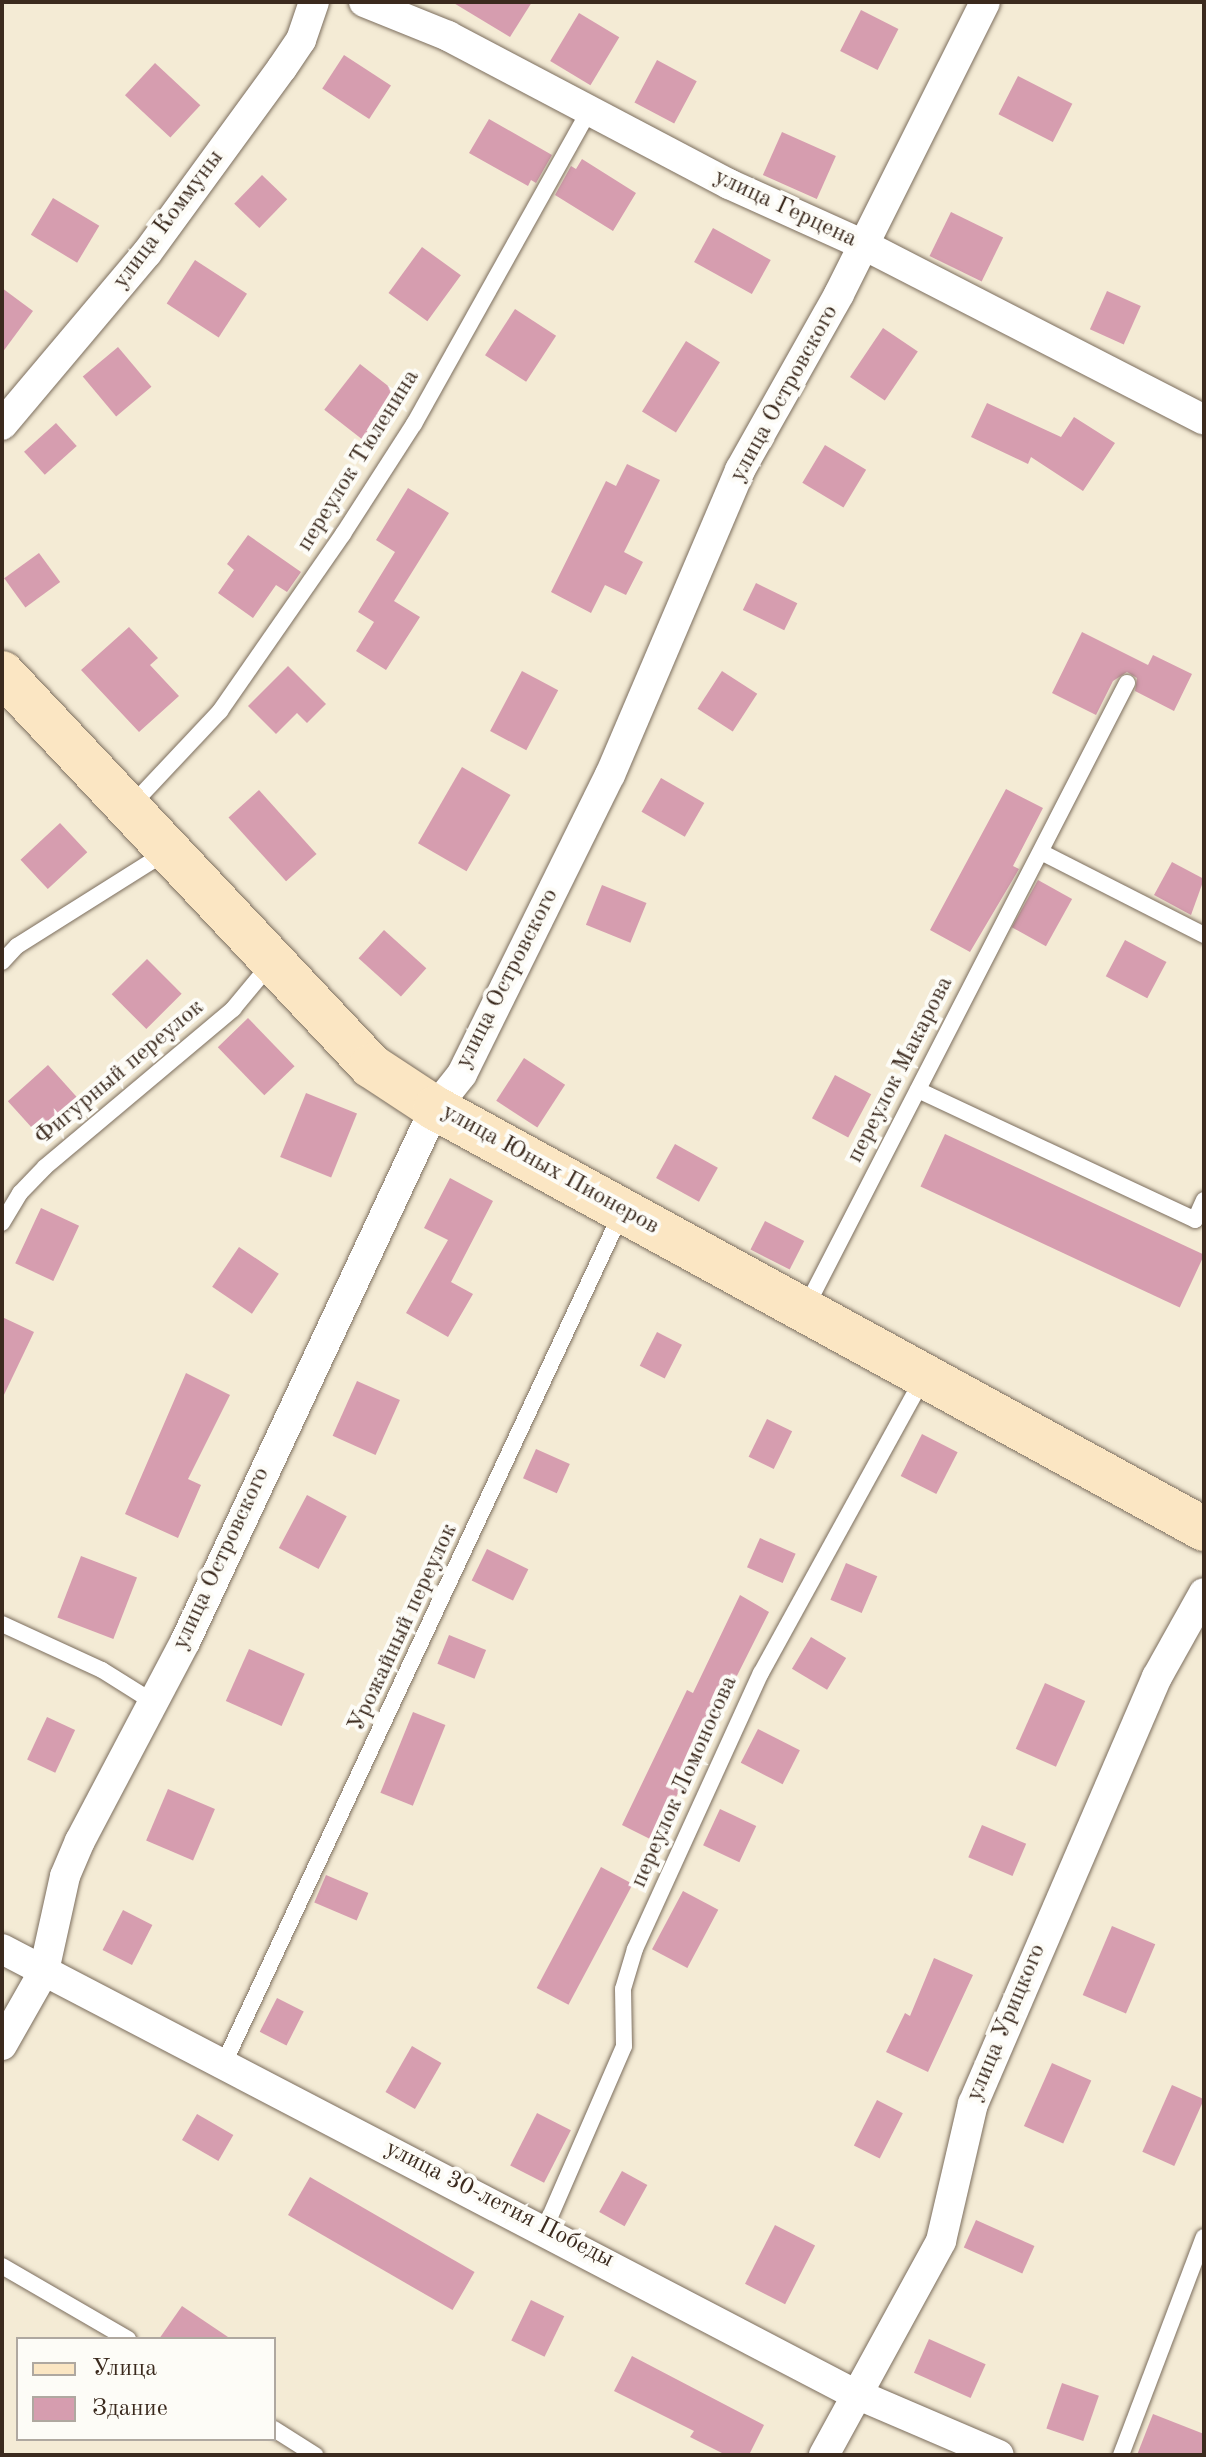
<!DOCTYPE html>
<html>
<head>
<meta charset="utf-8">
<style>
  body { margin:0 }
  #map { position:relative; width:1206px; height:2457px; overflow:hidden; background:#f4ebd5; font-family:"Old Standard TT",serif }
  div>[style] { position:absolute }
  .building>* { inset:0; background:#d69daf; transform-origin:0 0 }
  .roads { filter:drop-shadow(0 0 2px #7c6e5e) drop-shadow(0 0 2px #7c6e5e) }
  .lane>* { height:16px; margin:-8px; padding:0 8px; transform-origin:8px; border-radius:8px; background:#fff }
  .street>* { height:30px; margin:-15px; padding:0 15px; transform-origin:15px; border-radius:15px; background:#fff }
  .secondary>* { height:44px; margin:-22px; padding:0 22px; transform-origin:22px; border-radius:22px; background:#fbe6c3 }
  span { translate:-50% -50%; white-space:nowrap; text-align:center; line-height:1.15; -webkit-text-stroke:8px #fdfcf7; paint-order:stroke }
  .street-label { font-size:24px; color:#3b2a1e }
  .frame { position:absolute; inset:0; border:4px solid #3b2a1e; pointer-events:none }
  .legend { position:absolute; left:16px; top:2337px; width:260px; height:104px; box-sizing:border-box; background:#fdfcf7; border:2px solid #afa8a0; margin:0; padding:10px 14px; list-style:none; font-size:24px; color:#3b2a1e }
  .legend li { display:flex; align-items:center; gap:16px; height:40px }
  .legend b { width:40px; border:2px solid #afa8a0 }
</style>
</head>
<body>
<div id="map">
  <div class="building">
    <div style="clip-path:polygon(452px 2px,532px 2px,510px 37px)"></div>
    <div style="left:861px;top:10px;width:42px;height:46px;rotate:27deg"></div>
    <div style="left:579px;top:13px;width:47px;height:56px;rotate:31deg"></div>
    <div style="left:344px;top:55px;width:56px;height:40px;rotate:33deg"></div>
    <div style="left:657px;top:60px;width:45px;height:48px;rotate:28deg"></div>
    <div style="left:155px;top:63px;width:62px;height:44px;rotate:43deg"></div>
    <div style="left:1018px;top:76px;width:61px;height:43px;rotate:27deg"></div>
    <div style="clip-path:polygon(489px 119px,552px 155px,536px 183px,531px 180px,528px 186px,469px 153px)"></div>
    <div style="left:782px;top:132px;width:59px;height:47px;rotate:24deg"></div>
    <div style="clip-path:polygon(582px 159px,636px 193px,613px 231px,555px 195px,571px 166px,576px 169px)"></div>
    <div style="left:262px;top:175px;width:35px;height:40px;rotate:44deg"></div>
    <div style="left:53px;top:198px;width:54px;height:43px;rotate:31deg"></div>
    <div style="left:951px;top:212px;width:58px;height:49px;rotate:26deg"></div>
    <div style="left:713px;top:228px;width:66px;height:39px;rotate:29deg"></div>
    <div style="left:422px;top:247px;width:48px;height:57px;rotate:36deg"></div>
    <div style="left:195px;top:260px;width:62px;height:52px;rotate:33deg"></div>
    <div style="clip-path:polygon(2px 288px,33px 311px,2px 353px)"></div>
    <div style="left:1107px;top:291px;width:37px;height:42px;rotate:24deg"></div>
    <div style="left:515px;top:309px;width:49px;height:55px;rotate:33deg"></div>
    <div style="left:883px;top:328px;width:42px;height:59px;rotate:34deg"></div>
    <div style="left:686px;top:341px;width:40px;height:83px;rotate:32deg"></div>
    <div style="left:118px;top:347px;width:52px;height:46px;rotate:50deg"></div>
    <div style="left:360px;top:364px;width:52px;height:58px;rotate:38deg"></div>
    <div style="clip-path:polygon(987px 403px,1061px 437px,1074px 417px,1115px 443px,1083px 491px,1031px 457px,1028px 464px,971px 437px)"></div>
    <div style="left:56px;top:423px;width:31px;height:43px;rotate:48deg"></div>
    <div style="left:825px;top:445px;width:48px;height:44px;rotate:31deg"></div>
    <div style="clip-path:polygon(627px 464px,660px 480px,624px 552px,643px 562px,626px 595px,605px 585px,591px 613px,551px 592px,606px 481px,616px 486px)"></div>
    <div style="clip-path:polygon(408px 488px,449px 513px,394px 601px,420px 617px,386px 670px,356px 651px,374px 622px,358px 612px,395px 552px,376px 540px)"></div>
    <div style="clip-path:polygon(248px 535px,301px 572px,287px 592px,276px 585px,253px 618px,218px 593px,234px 570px,227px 564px)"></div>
    <div style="left:39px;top:553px;width:36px;height:43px;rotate:54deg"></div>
    <div style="left:756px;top:583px;width:46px;height:30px;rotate:26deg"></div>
    <div style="clip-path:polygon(129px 627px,158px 658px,150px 665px,179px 696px,139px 732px,81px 670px)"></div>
    <div style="clip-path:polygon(1082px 632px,1148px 665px,1153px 655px,1192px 674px,1174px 711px,1135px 691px,1137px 678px,1127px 672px,1113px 681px,1096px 715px,1052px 693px)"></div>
    <div style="clip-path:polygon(288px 666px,326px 704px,307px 723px,297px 713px,276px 734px,248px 706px)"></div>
    <div style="left:522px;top:671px;width:41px;height:68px;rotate:28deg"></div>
    <div style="left:722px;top:671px;width:42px;height:45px;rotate:33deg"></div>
    <div style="left:462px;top:767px;width:56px;height:88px;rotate:30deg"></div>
    <div style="left:661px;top:778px;width:50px;height:39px;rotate:30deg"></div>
    <div style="clip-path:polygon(1006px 789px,1043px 808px,1013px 866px,1019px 869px,970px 952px,930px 930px)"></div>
    <div style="left:259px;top:790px;width:86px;height:41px;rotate:48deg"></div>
    <div style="left:60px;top:823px;width:40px;height:54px;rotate:47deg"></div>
    <div style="clip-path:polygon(1172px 862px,1204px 879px,1191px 915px,1154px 895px)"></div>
    <div style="left:1038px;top:880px;width:39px;height:54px;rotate:29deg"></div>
    <div style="left:602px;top:885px;width:48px;height:43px;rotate:22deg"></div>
    <div style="left:384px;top:930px;width:57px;height:38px;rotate:42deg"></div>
    <div style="left:1125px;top:940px;width:47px;height:41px;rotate:28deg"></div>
    <div style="left:147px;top:959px;width:49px;height:50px;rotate:45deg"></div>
    <div style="left:248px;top:1018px;width:67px;height:42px;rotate:46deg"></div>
    <div style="left:524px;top:1058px;width:49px;height:51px;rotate:33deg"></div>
    <div style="left:48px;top:1065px;width:46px;height:54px;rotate:48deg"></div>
    <div style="left:835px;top:1075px;width:41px;height:49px;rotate:28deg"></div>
    <div style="left:306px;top:1093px;width:55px;height:69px;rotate:22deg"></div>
    <div style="left:945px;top:1134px;width:286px;height:58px;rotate:25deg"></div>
    <div style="left:675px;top:1144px;width:49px;height:39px;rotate:29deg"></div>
    <div style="clip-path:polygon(450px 1178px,493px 1201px,451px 1282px,473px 1294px,448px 1337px,406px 1313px,448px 1240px,424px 1228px)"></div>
    <div style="left:41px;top:1208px;width:42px;height:61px;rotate:25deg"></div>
    <div style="left:765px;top:1221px;width:44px;height:32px;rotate:27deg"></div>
    <div style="left:239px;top:1247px;width:48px;height:48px;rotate:34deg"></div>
    <div style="clip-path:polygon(2px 1317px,34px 1332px,2px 1399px)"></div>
    <div style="left:657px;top:1332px;width:28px;height:38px;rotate:27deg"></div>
    <div style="clip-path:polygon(186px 1373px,230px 1395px,188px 1479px,201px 1485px,178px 1538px,125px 1514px)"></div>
    <div style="left:357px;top:1381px;width:47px;height:60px;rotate:24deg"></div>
    <div style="left:767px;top:1419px;width:28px;height:42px;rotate:26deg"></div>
    <div style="left:922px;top:1434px;width:40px;height:47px;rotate:27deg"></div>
    <div style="left:536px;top:1449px;width:37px;height:32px;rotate:24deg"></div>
    <div style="left:307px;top:1495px;width:45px;height:60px;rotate:28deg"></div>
    <div style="left:760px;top:1538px;width:39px;height:32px;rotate:24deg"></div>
    <div style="left:487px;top:1549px;width:46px;height:35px;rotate:26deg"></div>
    <div style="left:81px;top:1556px;width:60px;height:66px;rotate:21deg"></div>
    <div style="left:846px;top:1563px;width:34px;height:40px;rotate:23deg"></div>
    <div style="clip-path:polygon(740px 1595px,769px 1612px,654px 1841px,622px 1825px,687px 1690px,693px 1693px)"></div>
    <div style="left:449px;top:1635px;width:40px;height:31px;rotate:22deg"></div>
    <div style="left:811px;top:1637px;width:41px;height:37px;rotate:31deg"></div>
    <div style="left:249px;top:1649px;width:61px;height:57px;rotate:24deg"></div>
    <div style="left:1045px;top:1683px;width:44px;height:72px;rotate:24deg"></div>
    <div style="left:413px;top:1712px;width:35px;height:87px;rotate:22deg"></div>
    <div style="left:47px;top:1717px;width:31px;height:47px;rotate:25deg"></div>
    <div style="left:758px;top:1729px;width:47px;height:38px;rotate:27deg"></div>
    <div style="left:168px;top:1789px;width:51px;height:56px;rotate:23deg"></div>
    <div style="left:720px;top:1809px;width:40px;height:40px;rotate:25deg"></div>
    <div style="left:982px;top:1825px;width:48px;height:35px;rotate:23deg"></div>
    <div style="left:601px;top:1867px;width:36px;height:137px;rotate:28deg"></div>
    <div style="left:326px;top:1875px;width:46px;height:30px;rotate:23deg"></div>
    <div style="left:683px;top:1891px;width:40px;height:66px;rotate:28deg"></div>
    <div style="left:123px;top:1910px;width:33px;height:45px;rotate:27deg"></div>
    <div style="left:1112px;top:1926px;width:47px;height:75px;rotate:23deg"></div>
    <div style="clip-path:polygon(934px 1958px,973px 1975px,928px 2072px,886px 2052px,905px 2013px,910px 2016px)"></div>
    <div style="left:277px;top:1998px;width:30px;height:38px;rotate:27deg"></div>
    <div style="left:412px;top:2046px;width:34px;height:53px;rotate:30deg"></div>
    <div style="left:1052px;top:2063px;width:43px;height:69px;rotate:24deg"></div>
    <div style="left:1172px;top:2085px;width:35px;height:73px;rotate:24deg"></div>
    <div style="left:877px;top:2100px;width:29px;height:51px;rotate:27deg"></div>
    <div style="left:537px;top:2113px;width:38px;height:59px;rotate:27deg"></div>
    <div style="left:197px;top:2114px;width:42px;height:30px;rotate:30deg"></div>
    <div style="left:622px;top:2171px;width:29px;height:47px;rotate:29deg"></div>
    <div style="left:310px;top:2177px;width:190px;height:44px;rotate:30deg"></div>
    <div style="left:976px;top:2220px;width:64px;height:30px;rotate:24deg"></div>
    <div style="left:775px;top:2225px;width:45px;height:66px;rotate:27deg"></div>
    <div style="left:531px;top:2300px;width:37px;height:45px;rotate:26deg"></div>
    <div style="clip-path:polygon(182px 2306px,231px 2339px,159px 2339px)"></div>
    <div style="left:929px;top:2339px;width:62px;height:37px;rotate:24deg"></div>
    <div style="clip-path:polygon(632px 2356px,764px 2425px,749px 2455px,726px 2455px,690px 2437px,694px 2431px,614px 2391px)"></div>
    <div style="left:1062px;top:2383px;width:39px;height:48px;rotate:19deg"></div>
    <div style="clip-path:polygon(1153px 2414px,1204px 2434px,1204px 2455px,1137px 2455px)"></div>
  </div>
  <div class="roads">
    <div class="lane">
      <div style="left:129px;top:808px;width:133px;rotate:-46.8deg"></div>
      <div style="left:220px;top:711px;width:216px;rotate:-55.2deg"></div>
      <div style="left:343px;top:534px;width:131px;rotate:-57.2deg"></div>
      <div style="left:414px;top:424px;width:359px;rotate:-60.8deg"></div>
      <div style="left:1041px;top:852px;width:183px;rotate:27deg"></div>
      <div style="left:2px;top:962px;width:22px;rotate:-47deg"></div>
      <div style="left:17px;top:946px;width:176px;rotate:-32.2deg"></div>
      <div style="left:918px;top:1090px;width:306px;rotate:25.1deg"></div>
      <div style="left:1195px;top:1220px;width:22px;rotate:-66deg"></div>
      <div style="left:2px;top:1223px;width:35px;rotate:-59deg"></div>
      <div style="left:20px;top:1193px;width:36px;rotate:-46deg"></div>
      <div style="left:45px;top:1167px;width:246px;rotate:-40deg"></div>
      <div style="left:233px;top:1009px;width:61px;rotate:-50.3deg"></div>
      <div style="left:805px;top:1309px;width:704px;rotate:-62.78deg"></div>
      <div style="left:2px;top:1624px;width:110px;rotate:24.7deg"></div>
      <div style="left:102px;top:1670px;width:60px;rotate:32.1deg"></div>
      <div style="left:224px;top:2063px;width:939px;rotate:-64.94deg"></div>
      <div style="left:545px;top:2228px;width:198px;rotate:-66.5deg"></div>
      <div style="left:624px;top:2046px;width:57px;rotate:-91deg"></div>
      <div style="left:623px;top:1989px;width:42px;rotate:-73.3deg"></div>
      <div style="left:635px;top:1949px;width:303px;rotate:-65.5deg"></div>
      <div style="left:761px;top:1673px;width:338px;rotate:-61.2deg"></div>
      <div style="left:2px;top:2266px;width:146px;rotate:30.1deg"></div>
      <div style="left:274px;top:2429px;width:49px;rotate:32.4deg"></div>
      <div style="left:1121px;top:2455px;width:233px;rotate:-69.2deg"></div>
    </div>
    <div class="street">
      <div style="left:364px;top:2px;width:91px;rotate:22deg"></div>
      <div style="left:448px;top:36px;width:318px;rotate:27.8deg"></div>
      <div style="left:729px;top:184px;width:148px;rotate:24.3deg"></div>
      <div style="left:864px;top:245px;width:382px;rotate:27.2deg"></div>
      <div style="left:2px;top:425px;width:225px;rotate:-49.9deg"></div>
      <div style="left:147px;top:253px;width:229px;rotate:-53.9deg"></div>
      <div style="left:282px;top:68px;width:34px;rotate:-56deg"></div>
      <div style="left:301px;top:40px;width:40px;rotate:-71.1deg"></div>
      <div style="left:2px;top:1949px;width:953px;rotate:27.56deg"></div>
      <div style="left:847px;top:2390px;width:165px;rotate:23.2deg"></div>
      <div style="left:2px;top:2045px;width:85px;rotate:-60.4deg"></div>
      <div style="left:44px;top:1971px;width:97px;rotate:-77.5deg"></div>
      <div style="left:65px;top:1876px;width:38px;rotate:-67deg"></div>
      <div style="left:80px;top:1841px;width:225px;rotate:-62.2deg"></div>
      <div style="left:185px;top:1642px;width:590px;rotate:-64.91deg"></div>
      <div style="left:435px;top:1108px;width:43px;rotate:-51.5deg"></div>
      <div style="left:462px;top:1074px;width:334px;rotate:-63.7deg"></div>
      <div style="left:610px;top:775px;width:332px;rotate:-66.9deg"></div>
      <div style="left:740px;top:470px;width:202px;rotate:-60.6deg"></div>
      <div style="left:839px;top:294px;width:326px;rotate:-63.4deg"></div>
      <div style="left:824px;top:2455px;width:244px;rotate:-61.3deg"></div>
      <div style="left:941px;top:2241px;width:141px;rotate:-76.9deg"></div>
      <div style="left:973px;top:2104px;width:465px;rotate:-66.7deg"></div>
      <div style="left:1157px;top:1677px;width:96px;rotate:-60.8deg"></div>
    </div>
    <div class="secondary">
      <div style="left:2px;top:673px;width:539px;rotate:46.8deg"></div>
      <div style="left:371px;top:1066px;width:77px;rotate:33.3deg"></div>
      <div style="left:435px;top:1108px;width:877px;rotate:28.7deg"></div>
    </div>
  </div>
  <div class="street-label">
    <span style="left:785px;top:209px;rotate:25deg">улица Герцена</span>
    <span style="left:169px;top:220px;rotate:-53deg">улица Коммуны</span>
    <span style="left:785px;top:394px;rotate:-61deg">улица Островского</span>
    <span style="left:359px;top:461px;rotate:-58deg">переулок Тюленина</span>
    <span style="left:508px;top:979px;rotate:-63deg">улица Островского</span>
    <span style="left:901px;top:1070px;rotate:-63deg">переулок Макарова</span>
    <span style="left:120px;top:1073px;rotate:-40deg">Фигурный переулок</span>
    <span style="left:550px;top:1170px;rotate:29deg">улица Юных Пионеров</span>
    <span style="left:222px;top:1559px;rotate:-65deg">улица Островского</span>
    <span style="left:404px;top:1628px;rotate:-65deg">Урожайный переулок</span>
    <span style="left:685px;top:1782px;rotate:-66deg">переулок Ломоносова</span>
    <span style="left:1007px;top:2023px;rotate:-67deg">улица Урицкого</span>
    <span style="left:499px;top:2205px;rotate:27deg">улица 30-летия Победы</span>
  </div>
  <div class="frame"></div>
  <ul class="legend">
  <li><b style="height:10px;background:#fbe6c3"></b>Улица</li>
  <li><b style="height:22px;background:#d69daf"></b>Здание</li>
  </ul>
</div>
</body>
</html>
